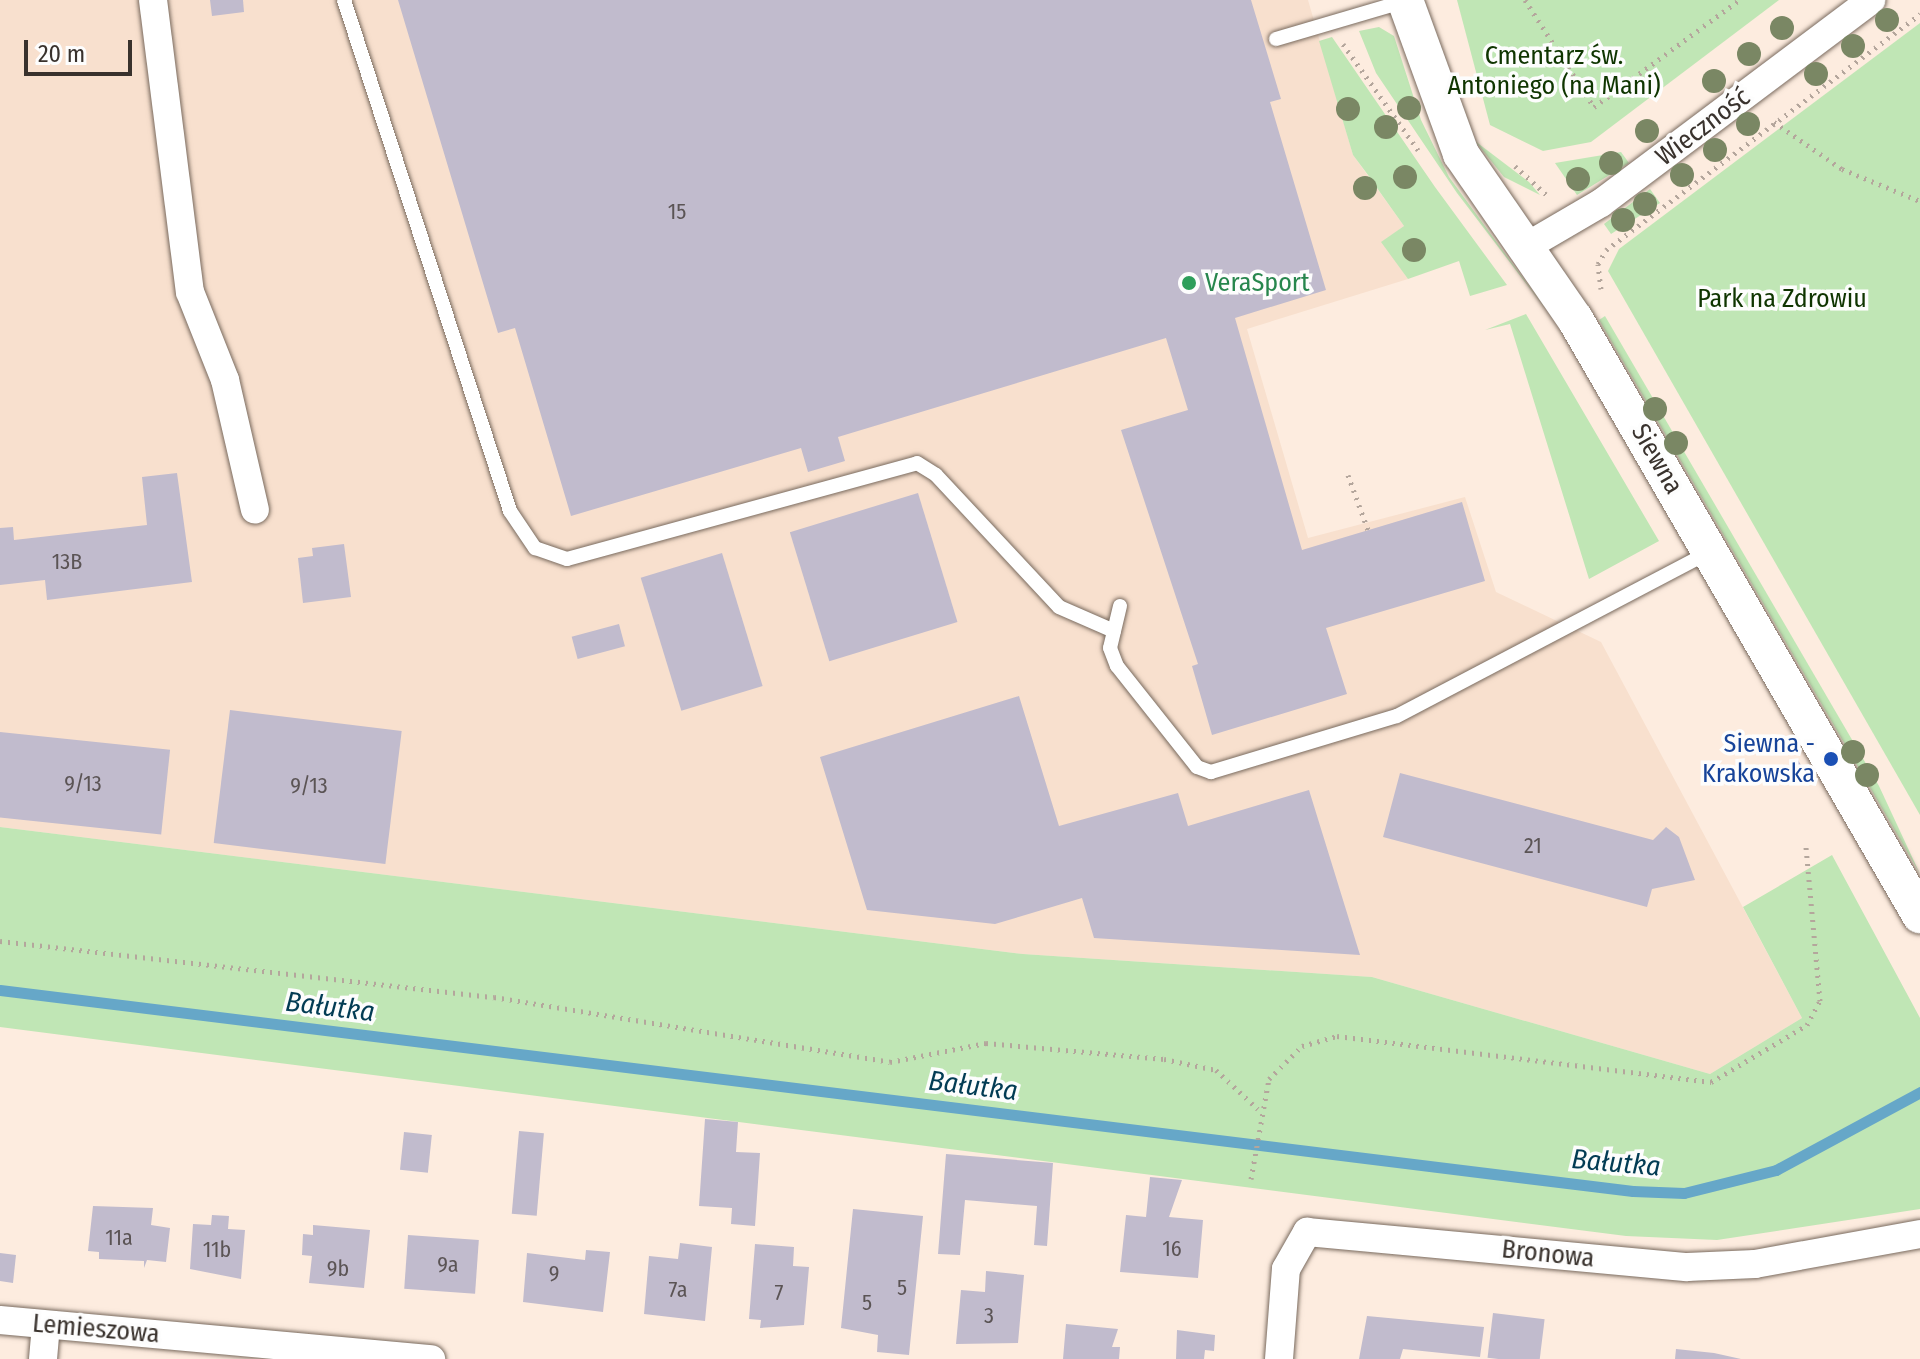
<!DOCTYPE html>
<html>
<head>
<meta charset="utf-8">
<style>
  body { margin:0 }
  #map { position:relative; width:1920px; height:1359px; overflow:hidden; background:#fdecdf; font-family:"Fira Sans Condensed",sans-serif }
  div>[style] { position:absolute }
  .built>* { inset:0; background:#f8e0ce }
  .green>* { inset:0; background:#c0e6b5 }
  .stream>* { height:11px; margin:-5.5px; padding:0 5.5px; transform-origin:5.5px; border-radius:5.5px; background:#66a7c8 }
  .building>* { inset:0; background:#c1bbcd; transform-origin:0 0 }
  .path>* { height:5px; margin-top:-2.5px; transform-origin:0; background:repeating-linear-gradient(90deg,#b4a69c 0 2px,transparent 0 8px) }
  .roads { filter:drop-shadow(0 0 2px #796a5e) drop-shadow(0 0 2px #796a5e) }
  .service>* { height:14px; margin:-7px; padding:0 7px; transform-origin:7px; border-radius:7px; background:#fff }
  .minor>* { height:28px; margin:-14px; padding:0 14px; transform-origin:14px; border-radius:14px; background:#fff }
  .tertiary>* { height:36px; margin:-18px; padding:0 18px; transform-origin:18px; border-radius:18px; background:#fff }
  .trees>* { width:24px; height:24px; margin:-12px; border-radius:50%; background:#7a8764 }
  .dots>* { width:22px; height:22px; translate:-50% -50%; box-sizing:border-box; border:4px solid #fdfdfd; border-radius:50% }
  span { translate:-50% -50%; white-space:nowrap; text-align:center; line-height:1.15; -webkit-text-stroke:7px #fdfdfd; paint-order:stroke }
  .number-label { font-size:22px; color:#5b5455 }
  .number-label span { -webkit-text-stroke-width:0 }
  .park-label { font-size:26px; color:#0f3500 }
  .street-label { font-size:26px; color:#39322d }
  .leisure-label { font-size:26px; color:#27864d }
  .left { translate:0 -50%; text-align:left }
  .transit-label { font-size:26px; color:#164399 }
  .right { translate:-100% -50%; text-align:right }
  .water-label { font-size:28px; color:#033c54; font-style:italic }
  .scale { position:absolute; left:24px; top:40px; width:108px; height:36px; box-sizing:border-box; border:4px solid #39322d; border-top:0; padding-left:10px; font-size:24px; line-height:28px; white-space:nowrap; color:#39322d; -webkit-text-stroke:6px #fdfdfd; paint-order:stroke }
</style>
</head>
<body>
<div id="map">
  <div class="built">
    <div style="clip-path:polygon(0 0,1308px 0,1353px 155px,1404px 226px,1382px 242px,1408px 279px,1247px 329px,1308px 538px,1465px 497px,1496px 592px,1601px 642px,1802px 1018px,1710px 1074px,1372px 977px,1023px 954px,0 827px)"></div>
  </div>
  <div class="green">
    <div style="clip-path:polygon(1457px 0,1779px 0,1591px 142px,1543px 151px,1490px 125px)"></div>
    <div style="clip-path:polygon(1920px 23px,1920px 815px,1608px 271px,1619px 249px)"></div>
    <div style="clip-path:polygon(1379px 27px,1394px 36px,1421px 120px,1449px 177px,1547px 311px,1457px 193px,1376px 73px,1359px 31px)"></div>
    <div style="clip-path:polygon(1332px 37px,1435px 187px,1507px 285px,1470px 296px,1459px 261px,1408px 279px,1381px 242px,1404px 226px,1377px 188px,1365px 197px,1358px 188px,1371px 179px,1353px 155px,1319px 41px)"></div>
    <div style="clip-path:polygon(1475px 141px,1529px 182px,1540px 195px,1504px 177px)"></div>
    <div style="clip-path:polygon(1621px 152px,1629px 163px,1577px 195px,1555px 163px)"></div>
    <div style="clip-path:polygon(1650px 189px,1660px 203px,1611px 234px,1604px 224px)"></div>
    <div style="clip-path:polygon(1526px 314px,1659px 541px,1589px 579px,1510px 324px,1485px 330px)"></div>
    <div style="clip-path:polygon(1605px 316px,1879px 786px,1920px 874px,1599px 320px)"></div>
    <div style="clip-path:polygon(0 827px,1023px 954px,1372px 977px,1710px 1074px,1802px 1018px,1743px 907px,1832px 855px,1920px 1018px,1920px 1209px,1717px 1240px,1626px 1236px,0 1027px)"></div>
  </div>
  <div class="stream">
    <div style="left:0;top:990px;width:1645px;rotate:7.02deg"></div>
    <div style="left:1633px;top:1191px;width:51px;rotate:2.2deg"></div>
    <div style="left:1684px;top:1193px;width:95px;rotate:-14deg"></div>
    <div style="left:1776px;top:1170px;width:164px;rotate:-28.4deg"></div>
  </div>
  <div class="building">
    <div style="clip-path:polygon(210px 0,243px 0,244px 12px,212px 16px)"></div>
    <div style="clip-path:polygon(398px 0,1251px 0,1281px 99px,1270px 102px,1326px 290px,1235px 318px,1302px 550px,1462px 502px,1485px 581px,1326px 628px,1347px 694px,1212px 735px,1192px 666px,1198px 664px,1121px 430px,1188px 410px,1166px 338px,838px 437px,845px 461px,808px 472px,801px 448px,571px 516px,515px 328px,498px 333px)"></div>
    <div style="clip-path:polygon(177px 473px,192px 582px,47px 600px,45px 580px,0 585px,0 528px,13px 527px,14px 540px,147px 525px,142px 477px)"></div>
    <div style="left:918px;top:493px;width:135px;height:134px;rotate:73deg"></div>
    <div style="clip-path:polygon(344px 544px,351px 597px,303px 603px,298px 558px,313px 556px,312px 548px)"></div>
    <div style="left:722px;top:553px;width:139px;height:85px;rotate:73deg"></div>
    <div style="left:619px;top:624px;width:23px;height:49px;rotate:75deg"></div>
    <div style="clip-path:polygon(1019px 696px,1059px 826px,1178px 793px,1188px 826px,1309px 790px,1360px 955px,1094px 938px,1082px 898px,995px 924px,867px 910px,820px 757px)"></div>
    <div style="left:230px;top:710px;width:173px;height:134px;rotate:7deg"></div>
    <div style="left:0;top:732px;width:171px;height:85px;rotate:6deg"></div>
    <div style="left:1798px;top:760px;width:24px;height:9px;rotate:60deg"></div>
    <div style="clip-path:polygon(1400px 773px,1653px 840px,1666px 827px,1679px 837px,1695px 880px,1652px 889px,1647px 907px,1383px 837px)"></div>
    <div style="clip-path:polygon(705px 1119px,738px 1122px,736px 1152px,760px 1153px,755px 1226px,731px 1224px,732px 1208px,699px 1206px)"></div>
    <div style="left:519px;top:1131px;width:25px;height:83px;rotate:5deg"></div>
    <div style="left:404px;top:1132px;width:28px;height:38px;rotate:6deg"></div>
    <div style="clip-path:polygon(946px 1154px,1053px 1163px,1047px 1246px,1034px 1245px,1037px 1206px,965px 1200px,960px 1255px,938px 1254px)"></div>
    <div style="clip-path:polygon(1150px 1177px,1182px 1180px,1169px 1217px,1203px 1220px,1198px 1278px,1120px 1272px,1126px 1215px,1146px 1217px)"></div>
    <div style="clip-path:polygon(93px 1206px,153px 1208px,151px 1225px,170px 1228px,166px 1262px,147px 1260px,144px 1268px,144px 1261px,99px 1259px,99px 1252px,88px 1251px)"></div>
    <div style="clip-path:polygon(853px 1209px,923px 1216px,909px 1355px,877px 1352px,878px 1335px,841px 1328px)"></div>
    <div style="clip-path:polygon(212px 1215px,229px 1216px,228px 1229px,245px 1230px,241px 1279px,190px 1269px,193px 1224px,211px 1225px)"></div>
    <div style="clip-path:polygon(313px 1225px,370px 1230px,364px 1288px,309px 1283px,312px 1256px,302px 1255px,303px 1234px,313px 1235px)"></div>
    <div style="left:408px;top:1235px;width:71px;height:54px;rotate:4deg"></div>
    <div style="clip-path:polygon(680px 1243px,712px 1247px,705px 1321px,644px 1314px,649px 1256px,678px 1259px)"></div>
    <div style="clip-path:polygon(755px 1244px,794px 1247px,793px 1266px,809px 1267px,804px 1325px,760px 1328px,761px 1320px,749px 1319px)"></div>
    <div style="clip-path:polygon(586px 1250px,610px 1252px,603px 1312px,523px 1302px,527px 1253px,585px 1260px)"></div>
    <div style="clip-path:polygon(0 1253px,16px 1255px,13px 1283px,0 1281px)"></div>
    <div style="clip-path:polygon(986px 1271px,1024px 1275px,1018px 1343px,956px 1344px,961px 1290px,985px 1292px)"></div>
    <div style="left:1493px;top:1313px;width:52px;height:45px;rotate:7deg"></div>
    <div style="clip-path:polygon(1367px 1316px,1484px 1327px,1480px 1357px,1403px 1349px,1400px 1359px,1359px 1359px)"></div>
    <div style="clip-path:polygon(1066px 1324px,1118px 1329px,1112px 1347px,1120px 1347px,1119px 1359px,1063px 1359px)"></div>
    <div style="clip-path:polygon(1177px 1330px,1215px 1335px,1214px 1351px,1205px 1350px,1204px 1359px,1176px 1359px)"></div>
    <div style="clip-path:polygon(1676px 1349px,1714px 1353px,1741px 1359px,1675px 1359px)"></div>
  </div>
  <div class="path">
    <div style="left:1525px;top:0;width:127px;rotate:57.2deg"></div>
    <div style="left:1594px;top:107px;width:180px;rotate:-36.4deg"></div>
    <div style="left:1343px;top:44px;width:130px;rotate:54.7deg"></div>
    <div style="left:1774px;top:122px;width:83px;rotate:34.7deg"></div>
    <div style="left:1842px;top:169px;width:84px;rotate:22.3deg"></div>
    <div style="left:1515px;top:166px;width:46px;rotate:42.4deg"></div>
    <div style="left:1601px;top:289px;width:25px;rotate:-97deg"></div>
    <div style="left:1598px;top:264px;width:16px;rotate:-60deg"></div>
    <div style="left:1606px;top:250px;width:393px;rotate:-36.9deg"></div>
    <div style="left:1348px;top:475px;width:59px;rotate:70deg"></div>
    <div style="left:0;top:941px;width:497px;rotate:6.5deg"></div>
    <div style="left:494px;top:997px;width:401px;rotate:9.3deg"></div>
    <div style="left:890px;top:1062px;width:98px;rotate:-11.2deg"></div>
    <div style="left:986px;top:1043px;width:179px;rotate:5.1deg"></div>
    <div style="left:1164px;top:1059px;width:53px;rotate:11.9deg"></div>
    <div style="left:1216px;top:1070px;width:57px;rotate:42.9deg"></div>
    <div style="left:1251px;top:1179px;width:102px;rotate:-79.8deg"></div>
    <div style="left:1269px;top:1079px;width:47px;rotate:-45deg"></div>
    <div style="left:1302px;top:1046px;width:36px;rotate:-16deg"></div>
    <div style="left:1337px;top:1036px;width:377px;rotate:7deg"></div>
    <div style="left:1711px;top:1082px;width:112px;rotate:-30.7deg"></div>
    <div style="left:1807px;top:1025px;width:27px;rotate:-62deg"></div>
    <div style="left:1820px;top:1001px;width:156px;rotate:-95.2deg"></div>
  </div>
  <div class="roads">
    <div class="service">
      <div style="left:344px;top:0;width:537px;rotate:72deg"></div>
      <div style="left:510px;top:511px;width:45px;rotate:56deg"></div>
      <div style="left:535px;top:548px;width:34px;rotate:19deg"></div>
      <div style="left:567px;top:559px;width:363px;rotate:-15.3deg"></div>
      <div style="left:917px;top:463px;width:22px;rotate:32deg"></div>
      <div style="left:936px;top:475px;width:180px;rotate:47deg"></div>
      <div style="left:1059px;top:607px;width:60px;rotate:23.6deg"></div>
      <div style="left:1276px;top:39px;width:134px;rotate:-16.4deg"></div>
      <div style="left:1120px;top:606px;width:43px;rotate:103.4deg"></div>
      <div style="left:1110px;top:648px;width:19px;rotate:69deg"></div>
      <div style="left:1117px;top:666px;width:129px;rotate:51.6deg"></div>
      <div style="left:1197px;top:767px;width:15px;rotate:20deg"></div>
      <div style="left:1211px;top:772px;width:194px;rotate:-16.8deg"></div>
      <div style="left:1397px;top:716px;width:351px;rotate:-27.7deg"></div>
    </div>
    <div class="minor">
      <div style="left:153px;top:0;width:294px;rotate:82.8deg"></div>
      <div style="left:190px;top:292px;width:95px;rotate:68.3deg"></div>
      <div style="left:225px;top:380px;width:133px;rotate:77deg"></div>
      <div style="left:1529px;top:245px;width:83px;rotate:-30.3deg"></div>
      <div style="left:1601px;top:203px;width:338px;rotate:-36.9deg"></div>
      <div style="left:0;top:1320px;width:433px;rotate:5.2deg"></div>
      <div style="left:43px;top:1359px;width:34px;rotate:-85deg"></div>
      <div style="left:1279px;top:1359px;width:90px;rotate:-85.6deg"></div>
      <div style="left:1286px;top:1269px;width:43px;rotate:-60.4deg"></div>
      <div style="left:1307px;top:1232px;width:382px;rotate:5.3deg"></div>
      <div style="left:1687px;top:1267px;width:68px;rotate:-2.5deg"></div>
      <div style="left:1755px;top:1264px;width:168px;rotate:-10.3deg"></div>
    </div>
    <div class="tertiary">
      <div style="left:1405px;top:0;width:164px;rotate:70deg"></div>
      <div style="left:1461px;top:154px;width:201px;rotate:55.4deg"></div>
      <div style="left:1575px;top:319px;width:689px;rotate:59.94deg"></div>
    </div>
  </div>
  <div class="trees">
    <div style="left:1887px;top:20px"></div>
    <div style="left:1782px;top:28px"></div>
    <div style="left:1853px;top:46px"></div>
    <div style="left:1749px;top:54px"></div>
    <div style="left:1816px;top:74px"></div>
    <div style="left:1714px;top:81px"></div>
    <div style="left:1409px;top:108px"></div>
    <div style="left:1348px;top:109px"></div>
    <div style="left:1748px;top:124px"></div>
    <div style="left:1386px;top:127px"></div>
    <div style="left:1647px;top:131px"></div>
    <div style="left:1715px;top:150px"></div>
    <div style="left:1611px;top:163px"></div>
    <div style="left:1682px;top:175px"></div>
    <div style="left:1405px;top:177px"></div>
    <div style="left:1578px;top:179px"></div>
    <div style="left:1365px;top:188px"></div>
    <div style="left:1645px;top:204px"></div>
    <div style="left:1623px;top:220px"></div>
    <div style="left:1414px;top:250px"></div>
    <div style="left:1655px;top:409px"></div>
    <div style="left:1676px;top:443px"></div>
    <div style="left:1853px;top:752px"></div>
    <div style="left:1867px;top:775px"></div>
  </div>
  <div class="dots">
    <div style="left:1189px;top:283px;background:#2e9e5b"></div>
    <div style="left:1831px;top:759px;background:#1a4fb4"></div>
  </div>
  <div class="number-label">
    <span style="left:677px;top:212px">15</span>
    <span style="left:67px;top:562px">13B</span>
    <span style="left:83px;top:784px">9/13</span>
    <span style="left:309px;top:786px">9/13</span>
    <span style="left:1533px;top:846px">21</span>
    <span style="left:119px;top:1238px">11a</span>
    <span style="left:1172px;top:1249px">16</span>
    <span style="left:217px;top:1250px">11b</span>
    <span style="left:448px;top:1265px">9a</span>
    <span style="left:338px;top:1269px">9b</span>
    <span style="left:554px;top:1274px">9</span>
    <span style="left:902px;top:1288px">5</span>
    <span style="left:678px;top:1290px">7a</span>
    <span style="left:779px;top:1293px">7</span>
    <span style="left:867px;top:1303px">5</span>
    <span style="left:989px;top:1316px">3</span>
  </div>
  <div class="park-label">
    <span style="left:1554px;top:71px">Cmentarz św.<br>Antoniego (na Mani)</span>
    <span style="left:1782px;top:299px">Park na Zdrowiu</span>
  </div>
  <div class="street-label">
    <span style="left:1703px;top:127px;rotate:-37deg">Wieczność</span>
    <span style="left:1657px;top:459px;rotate:60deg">Siewna</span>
    <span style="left:1548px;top:1254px;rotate:6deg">Bronowa</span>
    <span style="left:96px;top:1329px;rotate:5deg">Lemieszowa</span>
  </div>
  <div class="leisure-label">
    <span class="left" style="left:1205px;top:283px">VeraSport</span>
  </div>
  <div class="transit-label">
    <span class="right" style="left:1815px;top:759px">Siewna -<br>Krakowska</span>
  </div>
  <div class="water-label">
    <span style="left:330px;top:1007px;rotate:7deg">Bałutka</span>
    <span style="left:973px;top:1086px;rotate:7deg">Bałutka</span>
    <span style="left:1616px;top:1163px;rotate:5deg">Bałutka</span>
  </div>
  <div class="scale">20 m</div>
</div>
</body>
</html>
